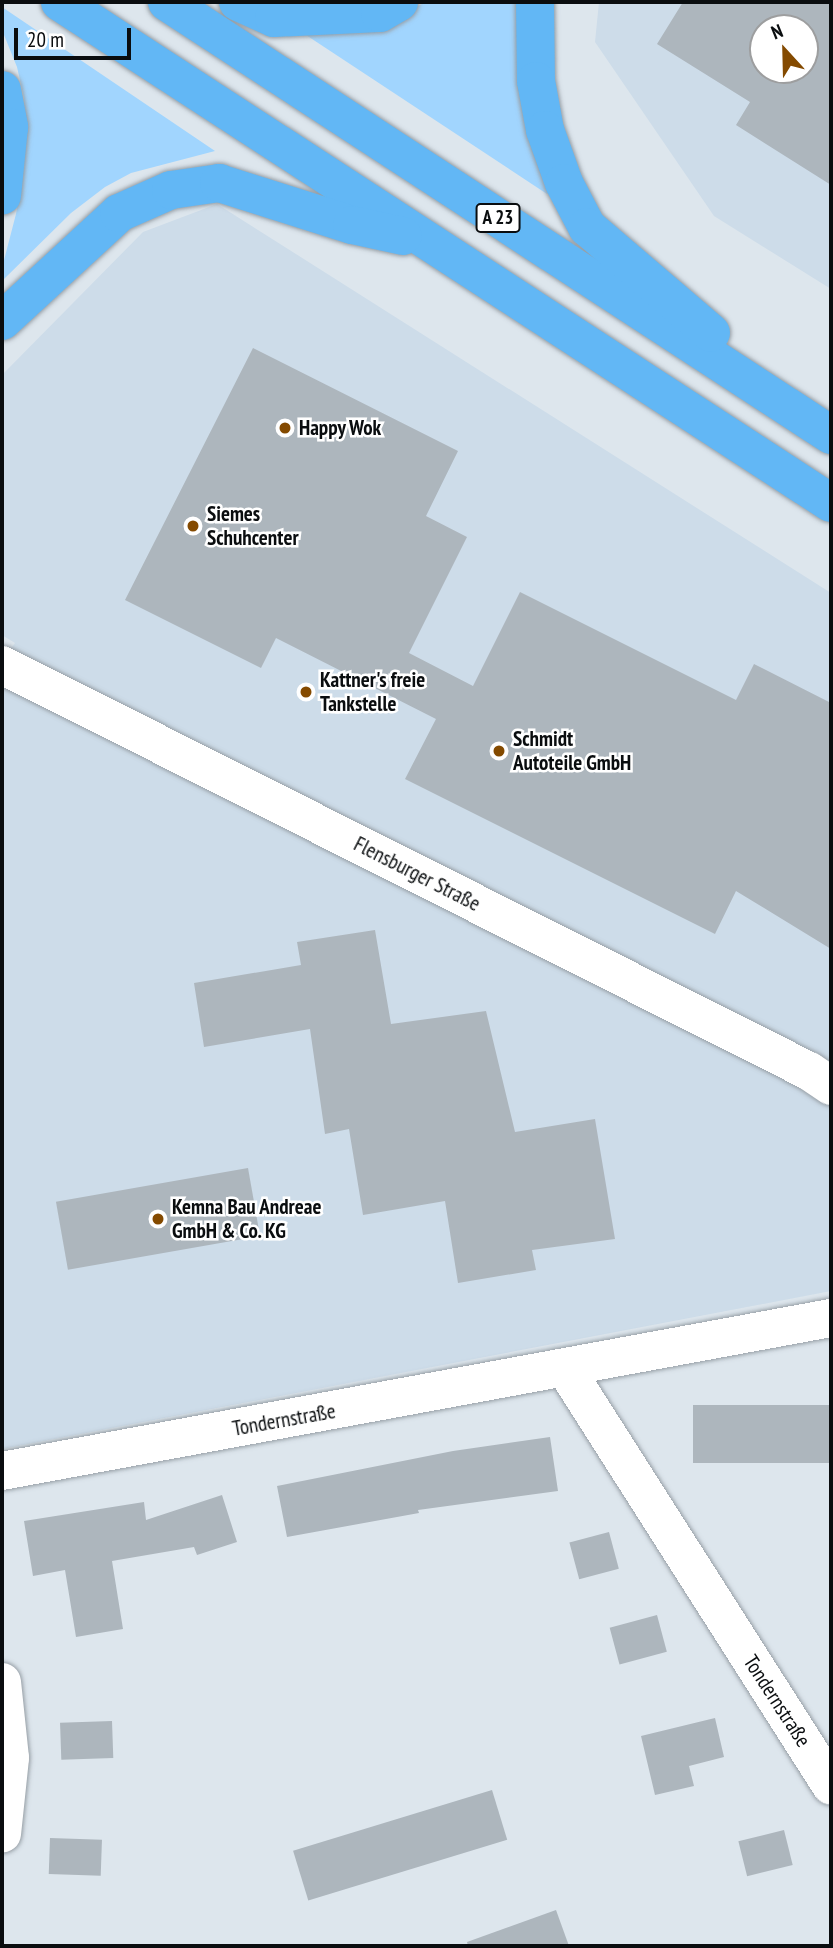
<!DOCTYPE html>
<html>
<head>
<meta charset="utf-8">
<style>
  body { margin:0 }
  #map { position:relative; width:833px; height:1948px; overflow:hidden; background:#dde6ed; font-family:"PT Sans Narrow",sans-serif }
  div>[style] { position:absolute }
  .built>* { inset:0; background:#cddce9 }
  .green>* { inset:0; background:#a1d5fe }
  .building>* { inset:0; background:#adb6bd; transform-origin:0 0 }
  .roads { filter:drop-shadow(0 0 2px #979fa6) drop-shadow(0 0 2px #979fa6) }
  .minor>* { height:38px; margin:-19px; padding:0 19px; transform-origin:19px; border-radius:19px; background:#fff }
  .highway>* { height:38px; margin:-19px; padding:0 19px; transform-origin:19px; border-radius:19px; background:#62b7f5 }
  .dots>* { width:19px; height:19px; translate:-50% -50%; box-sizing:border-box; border:4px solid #fff; border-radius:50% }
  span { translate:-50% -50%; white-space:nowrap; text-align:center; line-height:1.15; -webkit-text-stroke:5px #fff; paint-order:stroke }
  .shield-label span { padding:2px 5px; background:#fff; border:2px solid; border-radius:5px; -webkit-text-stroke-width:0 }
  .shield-label { font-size:19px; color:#0a0d0f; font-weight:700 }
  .poi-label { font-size:21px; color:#0a0d0f; font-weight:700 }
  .left { translate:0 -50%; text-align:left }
  .street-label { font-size:21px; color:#0a0d0f }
  .frame { position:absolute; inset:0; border:4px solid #0a0d0f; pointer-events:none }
  .north { position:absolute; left:749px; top:14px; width:70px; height:70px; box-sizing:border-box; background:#fff; border:2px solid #9d9e9f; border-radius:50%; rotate:338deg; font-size:19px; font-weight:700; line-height:28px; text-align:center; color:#0a0d0f }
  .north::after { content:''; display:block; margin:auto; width:24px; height:32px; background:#844a00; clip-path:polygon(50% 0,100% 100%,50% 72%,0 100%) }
  .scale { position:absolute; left:14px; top:28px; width:117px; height:32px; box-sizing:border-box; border:4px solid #0a0d0f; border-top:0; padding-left:9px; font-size:21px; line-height:24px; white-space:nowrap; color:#0a0d0f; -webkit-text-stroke:5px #fff; paint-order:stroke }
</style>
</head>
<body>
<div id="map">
  <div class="built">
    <div style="clip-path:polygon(evenodd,599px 2px,831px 2px,831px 289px,714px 216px,595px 42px,599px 2px,763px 28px,805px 28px,805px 70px,763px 70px,763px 28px)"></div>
    <div style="clip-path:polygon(217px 204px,831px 593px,831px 1291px,2px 1449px,2px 661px,15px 643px,2px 635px,2px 375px,143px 232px)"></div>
  </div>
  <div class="green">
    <div style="clip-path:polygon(425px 2px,517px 2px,552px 188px,547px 194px,306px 35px,406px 13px)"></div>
    <div style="clip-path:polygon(2px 7px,215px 151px,131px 173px,105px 187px,71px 213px,3px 280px,2px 268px,16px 214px,24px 168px,26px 136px,24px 98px,17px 67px,2px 30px)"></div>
  </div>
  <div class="building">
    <div style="clip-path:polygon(evenodd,683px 2px,831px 2px,831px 185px,736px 125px,750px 102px,657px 44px,683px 2px,763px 28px,805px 28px,805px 70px,763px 70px,763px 28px)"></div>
    <div style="clip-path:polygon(253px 348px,458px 451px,426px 516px,467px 537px,409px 653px,473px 686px,520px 592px,736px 700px,754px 664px,831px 703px,831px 949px,736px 891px,715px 934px,405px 779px,436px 719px,276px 638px,261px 668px,125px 600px)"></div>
    <div style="clip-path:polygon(375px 930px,391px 1024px,486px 1011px,515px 1132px,595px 1119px,615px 1239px,532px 1250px,536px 1270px,458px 1283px,445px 1201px,363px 1215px,349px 1129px,325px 1134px,310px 1029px,204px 1047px,194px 983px,301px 965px,297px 942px)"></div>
    <div style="left:248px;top:1168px;width:69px;height:195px;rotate:80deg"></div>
    <div style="left:831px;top:1405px;width:58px;height:138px;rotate:90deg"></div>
    <div style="clip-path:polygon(550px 1437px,558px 1491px,418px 1510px,419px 1513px,287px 1537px,277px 1486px,453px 1451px)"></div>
    <div style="clip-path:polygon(222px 1495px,237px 1542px,197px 1555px,194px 1547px,112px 1561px,123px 1629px,76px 1637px,65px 1570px,33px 1576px,24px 1521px,144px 1502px,146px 1520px)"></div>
    <div style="left:609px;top:1532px;width:38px;height:41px;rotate:75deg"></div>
    <div style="left:657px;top:1615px;width:38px;height:49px;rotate:75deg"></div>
    <div style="clip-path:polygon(715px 1718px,724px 1757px,689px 1766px,694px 1786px,655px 1795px,641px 1736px)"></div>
    <div style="left:112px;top:1721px;width:37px;height:52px;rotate:88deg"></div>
    <div style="left:492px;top:1790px;width:52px;height:208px;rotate:73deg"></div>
    <div style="left:784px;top:1830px;width:36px;height:47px;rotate:76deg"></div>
    <div style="left:50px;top:1838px;width:52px;height:36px;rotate:2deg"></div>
    <div style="clip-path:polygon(556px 1910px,569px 1946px,468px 1946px,467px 1942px)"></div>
  </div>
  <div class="roads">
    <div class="minor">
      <div style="left:2px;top:665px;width:903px;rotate:26.71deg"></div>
      <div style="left:809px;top:1071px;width:27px;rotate:34deg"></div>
      <div style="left:565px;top:1368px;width:495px;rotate:57.5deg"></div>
      <div style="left:2px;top:1471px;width:843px;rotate:-10.46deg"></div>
      <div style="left:2px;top:1682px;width:76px;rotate:84deg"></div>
      <div style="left:10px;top:1758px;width:76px;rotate:96deg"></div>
    </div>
    <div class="highway">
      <div style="left:60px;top:2px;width:919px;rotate:33.02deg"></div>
      <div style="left:167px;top:2px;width:793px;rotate:33.11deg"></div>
      <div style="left:238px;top:2px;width:39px;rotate:24deg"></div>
      <div style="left:274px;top:18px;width:106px;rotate:-2.7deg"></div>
      <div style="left:380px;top:13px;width:22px;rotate:-30deg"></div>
      <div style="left:535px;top:2px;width:79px;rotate:89.3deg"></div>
      <div style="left:536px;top:81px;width:50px;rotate:79.6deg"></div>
      <div style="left:545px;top:130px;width:56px;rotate:70.3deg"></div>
      <div style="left:564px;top:183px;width:50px;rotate:62.4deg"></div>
      <div style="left:587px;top:227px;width:163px;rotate:40.5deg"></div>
      <div style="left:2px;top:90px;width:38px;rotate:79deg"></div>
      <div style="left:9px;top:127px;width:69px;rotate:95.8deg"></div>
      <div style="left:2px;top:321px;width:159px;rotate:-42.7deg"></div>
      <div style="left:119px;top:213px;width:57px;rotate:-23.9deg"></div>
      <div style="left:171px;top:190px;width:49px;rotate:-8.3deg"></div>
      <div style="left:219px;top:183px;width:139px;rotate:17.5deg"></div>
      <div style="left:352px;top:225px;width:52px;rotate:12.2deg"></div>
    </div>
  </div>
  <div class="dots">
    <div style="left:285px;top:428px;background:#844a00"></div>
    <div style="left:193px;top:526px;background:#844a00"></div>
    <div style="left:306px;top:692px;background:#844a00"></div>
    <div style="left:499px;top:751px;background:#844a00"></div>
    <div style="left:158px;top:1219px;background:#844a00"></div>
  </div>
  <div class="shield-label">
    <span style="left:498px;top:218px">A 23</span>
  </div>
  <div class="poi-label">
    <span class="left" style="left:299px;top:428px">Happy Wok</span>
    <span class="left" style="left:207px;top:526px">Siemes<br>Schuhcenter</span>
    <span class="left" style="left:320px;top:692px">Kattner's freie<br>Tankstelle</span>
    <span class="left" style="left:513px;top:751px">Schmidt<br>Autoteile GmbH</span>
    <span class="left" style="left:172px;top:1219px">Kemna Bau Andreae<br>GmbH &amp; Co. KG</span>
  </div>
  <div class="street-label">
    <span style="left:417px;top:874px;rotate:27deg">Flensburger Straße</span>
    <span style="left:284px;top:1420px;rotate:-10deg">Tondernstraße</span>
    <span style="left:777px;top:1701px;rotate:57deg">Tondernstraße</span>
  </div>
  <div class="frame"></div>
  <div class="north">N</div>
  <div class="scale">20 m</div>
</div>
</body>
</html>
